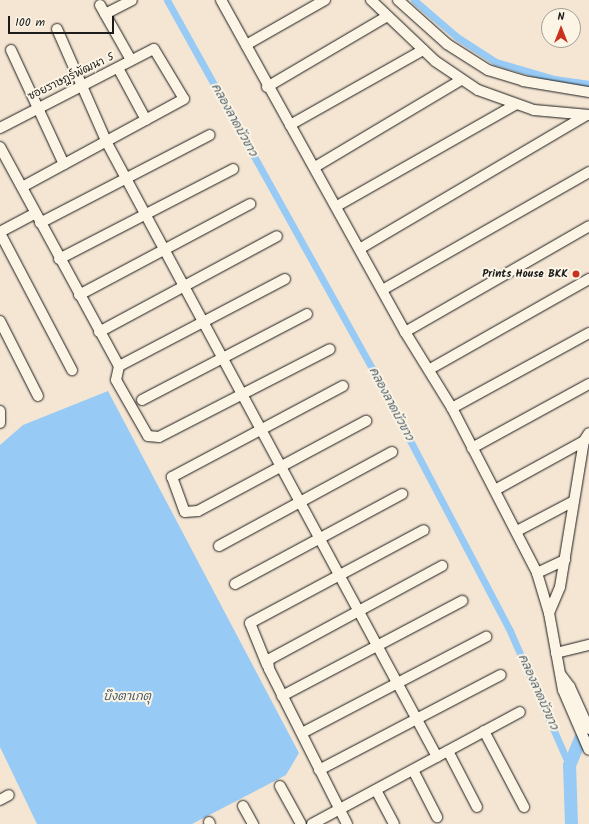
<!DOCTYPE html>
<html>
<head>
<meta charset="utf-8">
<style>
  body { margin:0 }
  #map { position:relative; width:589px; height:824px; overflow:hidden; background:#f5e6d4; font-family:Kalam,"Playpen Sans Thai",sans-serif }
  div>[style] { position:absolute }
  .water>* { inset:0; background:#97caf4 }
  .canal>* { height:7px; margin:-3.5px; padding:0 3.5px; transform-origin:3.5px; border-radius:3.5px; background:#97caf4 }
  .river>* { height:13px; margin:-6.5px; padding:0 6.5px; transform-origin:6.5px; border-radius:6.5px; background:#97caf4 }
  .roads { filter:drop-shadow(0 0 1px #1c1c1c) drop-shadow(0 0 1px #1c1c1c) }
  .minor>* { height:10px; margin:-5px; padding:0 5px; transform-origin:5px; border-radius:5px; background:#fcf5e5 }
  .dots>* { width:11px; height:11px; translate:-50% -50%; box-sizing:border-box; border:2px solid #fcf5e5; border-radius:50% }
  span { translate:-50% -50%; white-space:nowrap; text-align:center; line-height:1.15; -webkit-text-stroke:4px #fcf5e5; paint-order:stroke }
  .street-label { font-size:11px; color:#1c1c1c }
  .poi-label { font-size:11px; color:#1c1c1c; font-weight:700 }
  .right { translate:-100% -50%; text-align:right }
  .water-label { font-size:12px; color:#475968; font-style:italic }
  .north { position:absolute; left:541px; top:8px; width:40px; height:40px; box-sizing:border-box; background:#fcf5e5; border:1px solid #a29e95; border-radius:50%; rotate:0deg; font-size:11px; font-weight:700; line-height:16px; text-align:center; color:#1c1c1c }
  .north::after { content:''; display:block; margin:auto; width:14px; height:18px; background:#c8321e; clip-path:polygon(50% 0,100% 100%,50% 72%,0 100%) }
  .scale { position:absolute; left:8px; top:16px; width:106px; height:18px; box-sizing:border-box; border:2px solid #1c1c1c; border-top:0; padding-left:5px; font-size:12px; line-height:14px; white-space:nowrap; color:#1c1c1c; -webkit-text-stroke:3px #fcf5e5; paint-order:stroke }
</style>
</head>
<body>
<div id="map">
  <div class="water">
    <div style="clip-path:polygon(108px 391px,299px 753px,286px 775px,192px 824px,37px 824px,0 747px,0 445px,23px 425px)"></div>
  </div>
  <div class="canal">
    <div style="left:167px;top:0;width:421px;rotate:60.9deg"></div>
    <div style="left:372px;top:368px;width:297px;rotate:62.3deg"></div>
    <div style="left:510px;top:631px;width:146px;rotate:66.2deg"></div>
    <div style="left:414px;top:0;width:57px;rotate:40.7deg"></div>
    <div style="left:457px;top:37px;width:46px;rotate:32.7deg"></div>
    <div style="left:496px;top:62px;width:60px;rotate:16.3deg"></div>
    <div style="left:554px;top:79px;width:35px;rotate:8deg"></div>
  </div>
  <div class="river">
    <div style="left:571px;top:824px;width:59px;rotate:-91.9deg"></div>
    <div style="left:569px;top:765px;width:44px;rotate:-67.5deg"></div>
  </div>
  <div class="roads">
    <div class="minor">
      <div style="left:221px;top:0;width:380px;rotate:61deg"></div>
      <div style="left:405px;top:332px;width:89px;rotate:58.3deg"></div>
      <div style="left:452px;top:408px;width:186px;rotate:62.7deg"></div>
      <div style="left:537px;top:573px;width:42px;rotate:73.3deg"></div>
      <div style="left:549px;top:613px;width:78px;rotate:79.7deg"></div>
      <div style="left:563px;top:690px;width:65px;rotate:66.6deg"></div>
      <div style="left:371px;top:0;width:88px;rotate:43.6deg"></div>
      <div style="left:435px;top:61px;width:52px;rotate:34deg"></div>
      <div style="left:478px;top:90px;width:59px;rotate:19.7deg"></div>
      <div style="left:534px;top:110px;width:55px;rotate:5.2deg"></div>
      <div style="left:398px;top:0;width:66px;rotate:41.9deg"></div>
      <div style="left:447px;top:44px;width:49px;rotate:32.4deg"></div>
      <div style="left:488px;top:70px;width:37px;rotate:17deg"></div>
      <div style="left:523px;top:81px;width:67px;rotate:9.5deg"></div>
      <div style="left:100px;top:5px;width:63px;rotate:60.6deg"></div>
      <div style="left:105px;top:14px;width:30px;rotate:-27deg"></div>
      <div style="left:57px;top:29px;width:124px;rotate:66.3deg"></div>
      <div style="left:107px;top:143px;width:697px;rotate:61.74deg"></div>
      <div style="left:246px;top:45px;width:91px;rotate:-29.7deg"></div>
      <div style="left:11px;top:50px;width:126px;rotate:65.1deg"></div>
      <div style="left:118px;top:68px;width:59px;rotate:61.7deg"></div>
      <div style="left:267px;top:87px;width:138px;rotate:-30.5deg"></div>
      <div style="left:290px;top:125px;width:153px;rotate:-29.4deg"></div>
      <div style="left:0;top:128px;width:173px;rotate:-27.2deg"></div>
      <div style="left:154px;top:49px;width:58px;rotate:59deg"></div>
      <div style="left:184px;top:99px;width:184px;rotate:151.5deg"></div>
      <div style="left:0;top:147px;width:249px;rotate:61.5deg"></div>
      <div style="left:315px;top:167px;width:170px;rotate:-30.8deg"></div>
      <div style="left:337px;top:206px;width:205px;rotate:-29.6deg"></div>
      <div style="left:40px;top:223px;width:191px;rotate:-27.4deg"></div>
      <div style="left:0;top:232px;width:40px;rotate:-28deg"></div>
      <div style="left:0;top:233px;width:155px;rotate:62.3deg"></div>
      <div style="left:361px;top:248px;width:262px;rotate:-30.5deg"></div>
      <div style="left:59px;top:259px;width:196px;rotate:-27.3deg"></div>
      <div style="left:285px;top:279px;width:187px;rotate:152.3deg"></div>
      <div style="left:119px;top:366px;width:14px;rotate:102deg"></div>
      <div style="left:116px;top:380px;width:64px;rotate:60.3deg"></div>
      <div style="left:148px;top:436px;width:11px;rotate:5deg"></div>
      <div style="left:159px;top:437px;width:192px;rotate:-27.2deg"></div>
      <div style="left:384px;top:289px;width:236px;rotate:-29.7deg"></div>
      <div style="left:79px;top:295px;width:194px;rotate:-28deg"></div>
      <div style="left:0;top:321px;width:84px;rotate:63.1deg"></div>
      <div style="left:99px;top:332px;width:202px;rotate:-28.3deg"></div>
      <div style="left:405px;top:332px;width:212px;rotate:-29.9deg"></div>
      <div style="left:430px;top:369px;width:183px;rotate:-29.5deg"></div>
      <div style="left:343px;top:386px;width:194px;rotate:152deg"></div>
      <div style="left:172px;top:477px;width:37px;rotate:70deg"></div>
      <div style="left:185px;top:512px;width:13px;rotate:-4deg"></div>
      <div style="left:198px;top:511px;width:191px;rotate:-28.2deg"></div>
      <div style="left:142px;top:400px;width:186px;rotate:-27.5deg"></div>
      <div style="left:452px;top:408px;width:156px;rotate:-28.7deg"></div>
      <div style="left:0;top:411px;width:12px;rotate:90deg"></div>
      <div style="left:472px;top:448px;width:133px;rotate:-28.7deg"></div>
      <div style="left:495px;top:490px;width:102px;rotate:-28.8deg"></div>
      <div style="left:517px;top:531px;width:64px;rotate:-27.8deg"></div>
      <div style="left:219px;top:546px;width:197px;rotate:-28.5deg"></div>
      <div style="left:537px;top:573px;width:31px;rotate:-25deg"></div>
      <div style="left:235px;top:584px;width:190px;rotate:-28.3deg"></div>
      <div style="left:549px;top:613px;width:28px;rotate:-67deg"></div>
      <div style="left:560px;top:587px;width:148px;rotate:-80.7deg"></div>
      <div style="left:584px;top:441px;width:9px;rotate:-58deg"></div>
      <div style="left:556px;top:653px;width:34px;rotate:-14deg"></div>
      <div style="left:267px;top:665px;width:45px;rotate:-112deg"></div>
      <div style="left:250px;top:623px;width:197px;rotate:-28.1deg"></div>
      <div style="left:561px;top:675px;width:15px;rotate:53deg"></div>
      <div style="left:570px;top:687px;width:46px;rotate:65.7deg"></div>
      <div style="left:282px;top:696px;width:204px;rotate:-27.8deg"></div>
      <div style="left:484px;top:731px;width:86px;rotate:62.2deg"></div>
      <div style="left:302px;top:733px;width:208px;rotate:-27.6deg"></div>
      <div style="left:448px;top:751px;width:63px;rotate:62.6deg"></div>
      <div style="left:319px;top:770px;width:205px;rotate:-27.6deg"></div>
      <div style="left:413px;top:770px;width:53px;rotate:62.9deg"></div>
      <div style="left:280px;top:786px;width:43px;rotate:61.1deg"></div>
      <div style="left:376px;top:790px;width:38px;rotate:62deg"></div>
      <div style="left:0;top:800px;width:10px;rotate:-29deg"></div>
      <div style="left:243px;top:806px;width:21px;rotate:61deg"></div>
      <div style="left:209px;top:822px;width:2px;rotate:63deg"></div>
      <div style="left:312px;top:824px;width:236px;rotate:-28.3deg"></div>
      <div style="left:347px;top:824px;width:174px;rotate:-116.7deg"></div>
      <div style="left:269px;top:669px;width:9px;rotate:-96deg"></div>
      <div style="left:268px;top:660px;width:198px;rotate:-28.4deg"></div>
    </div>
  </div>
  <div class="dots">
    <div style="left:576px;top:274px;background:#c8321e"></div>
  </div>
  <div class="street-label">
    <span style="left:71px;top:77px;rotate:-26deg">ซอยราษฎร์พัฒนา 5</span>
  </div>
  <div class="poi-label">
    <span class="right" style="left:568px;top:274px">Prints House BKK</span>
  </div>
  <div class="water-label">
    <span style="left:234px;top:120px;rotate:61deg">คลองลาดบัวขาว</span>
    <span style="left:391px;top:404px;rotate:62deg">คลองลาดบัวขาว</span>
    <span style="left:538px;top:692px;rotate:66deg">คลองลาดบัวขาว</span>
    <span style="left:127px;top:697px">บึงตาเกตุ</span>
  </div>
  <div class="north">N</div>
  <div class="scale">100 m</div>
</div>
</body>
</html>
